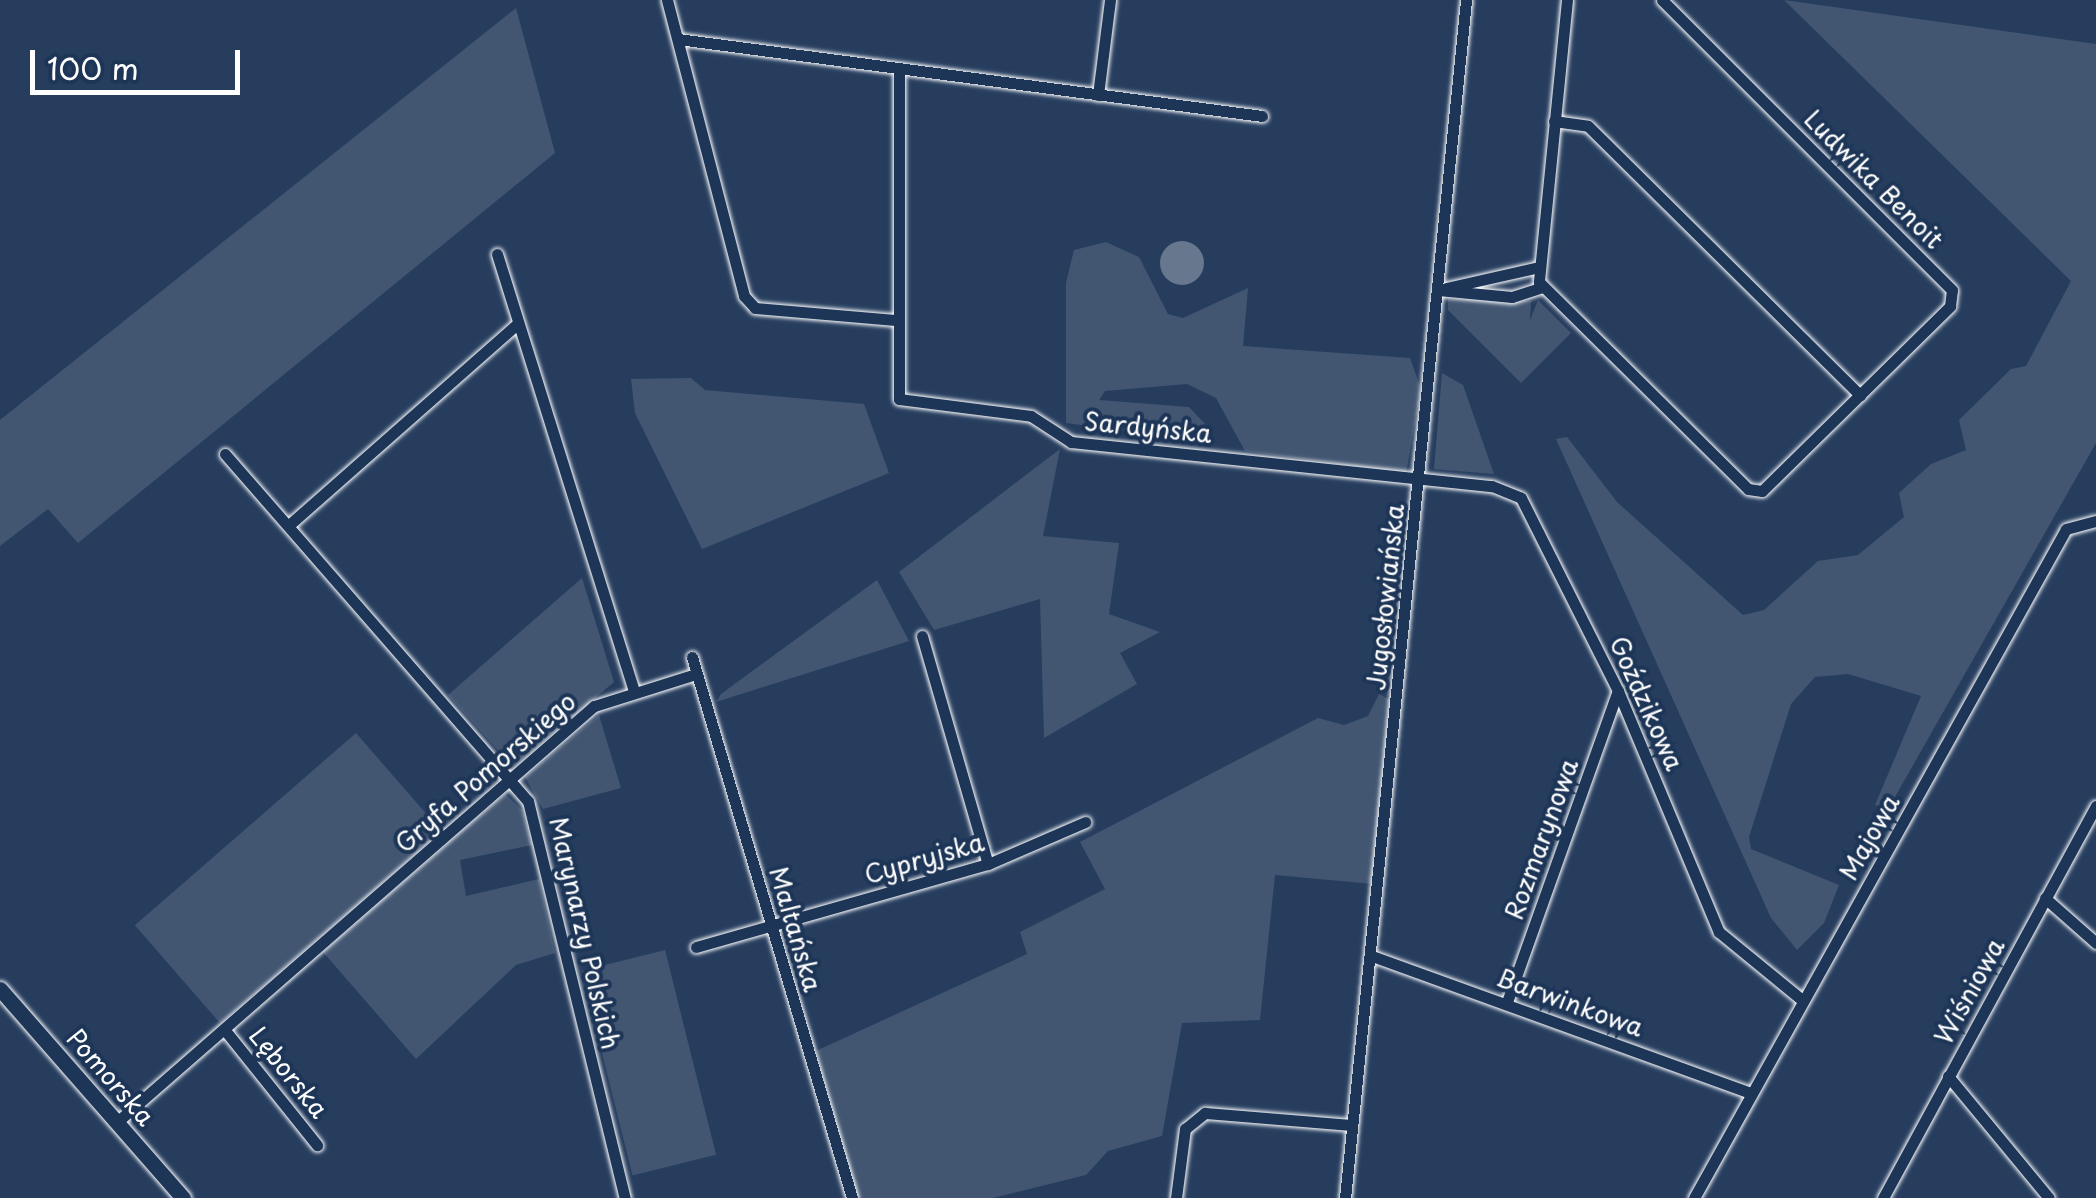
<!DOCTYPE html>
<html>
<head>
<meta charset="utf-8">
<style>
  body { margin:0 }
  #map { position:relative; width:2096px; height:1198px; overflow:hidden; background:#263d5e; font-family:"Playpen Sans",sans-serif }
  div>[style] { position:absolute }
  .green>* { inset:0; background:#425672; transform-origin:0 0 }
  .water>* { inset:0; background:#67788e }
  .round { border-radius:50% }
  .roads { filter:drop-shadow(0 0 2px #fff) drop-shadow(0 0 2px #fff) }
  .street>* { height:11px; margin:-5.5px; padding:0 5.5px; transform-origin:5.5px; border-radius:5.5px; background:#1d3557 }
  .secondary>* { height:15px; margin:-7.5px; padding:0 7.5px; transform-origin:7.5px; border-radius:7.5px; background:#1d3557 }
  span { translate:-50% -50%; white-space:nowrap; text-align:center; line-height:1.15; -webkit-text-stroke:8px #1d3557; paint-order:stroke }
  .street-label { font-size:25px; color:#fff }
  .scale { position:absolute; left:30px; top:50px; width:210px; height:45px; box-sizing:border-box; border:5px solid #fff; border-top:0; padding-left:12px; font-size:30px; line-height:35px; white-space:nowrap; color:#fff; -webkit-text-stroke:8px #1d3557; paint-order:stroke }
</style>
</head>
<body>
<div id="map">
  <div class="green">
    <div style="clip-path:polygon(1784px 0,2096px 44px,2096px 443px,1887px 811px,1875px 805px,1921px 696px,1848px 674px,1815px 677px,1791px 704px,1749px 837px,1751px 849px,1839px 885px,1824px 923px,1797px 950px,1771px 918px,1556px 439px,1567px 437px,1617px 502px,1743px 615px,1764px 610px,1818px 561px,1858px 555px,1904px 517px,1899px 493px,1931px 464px,1966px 450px,1959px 420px,2011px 369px,2026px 366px,2071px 281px)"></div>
    <div style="clip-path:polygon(516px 8px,555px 153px,78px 543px,48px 509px,0 546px,0 420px)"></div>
    <div style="clip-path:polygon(1106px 242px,1139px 257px,1168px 314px,1183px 318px,1248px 288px,1243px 346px,1410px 358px,1421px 389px,1406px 473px,1245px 451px,1216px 398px,1187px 384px,1105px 391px,1099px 400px,1189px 407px,1205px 424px,1205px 442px,1066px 423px,1066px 283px,1074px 250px)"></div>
    <div style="clip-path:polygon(1448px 299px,1531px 301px,1530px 320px,1538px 300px,1571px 333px,1521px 383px,1448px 310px)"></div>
    <div style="clip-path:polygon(1442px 373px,1463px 385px,1494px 474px,1434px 469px)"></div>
    <div style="clip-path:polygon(691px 378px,705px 390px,864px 404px,889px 473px,702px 549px,635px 413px,631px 379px)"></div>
    <div style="clip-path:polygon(1060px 449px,1043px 536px,1119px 543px,1109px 614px,1160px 632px,1120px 653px,1137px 684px,1044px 738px,1040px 599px,934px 630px,899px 572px)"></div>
    <div style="clip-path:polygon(582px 578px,614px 682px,518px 763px,507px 760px,448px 695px)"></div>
    <div style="clip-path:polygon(877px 580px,909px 641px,716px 702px,721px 694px)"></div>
    <div style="clip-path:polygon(1379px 694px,1391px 700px,1373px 884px,1275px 875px,1260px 1020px,1182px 1023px,1162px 1136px,1108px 1151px,1086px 1175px,993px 1198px,858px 1198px,816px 1051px,1027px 954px,1020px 932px,1105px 889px,1080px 842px,1318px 718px,1344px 725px,1368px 716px)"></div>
    <div style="clip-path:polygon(599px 715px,621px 788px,543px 809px,525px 777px)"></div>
    <div style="left:356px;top:733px;width:130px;height:293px;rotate:49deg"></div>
    <div style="clip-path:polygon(505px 794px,522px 810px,532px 845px,460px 860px,466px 896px,539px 879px,555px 953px,516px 965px,416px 1059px,323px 952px)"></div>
    <div style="left:665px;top:950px;width:211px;height:86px;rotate:76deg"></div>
  </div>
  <div class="water">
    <div class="round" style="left:1160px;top:241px;width:44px;height:44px"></div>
  </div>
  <div class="roads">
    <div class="street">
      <div style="left:667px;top:0;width:306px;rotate:75.4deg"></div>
      <div style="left:744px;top:296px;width:16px;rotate:47deg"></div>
      <div style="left:755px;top:308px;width:141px;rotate:4.9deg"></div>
      <div style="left:1567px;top:0;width:283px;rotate:95.7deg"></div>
      <div style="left:1539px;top:282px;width:294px;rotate:44.7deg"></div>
      <div style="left:1748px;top:489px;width:14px;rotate:8deg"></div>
      <div style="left:1762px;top:491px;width:264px;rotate:-44.5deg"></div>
      <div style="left:1950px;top:306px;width:16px;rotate:-83deg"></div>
      <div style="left:1952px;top:290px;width:410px;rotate:-135deg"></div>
      <div style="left:678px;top:39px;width:589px;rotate:7.51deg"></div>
      <div style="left:899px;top:70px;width:329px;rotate:90deg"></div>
      <div style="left:899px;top:399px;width:133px;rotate:7.3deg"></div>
      <div style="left:1031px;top:416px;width:48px;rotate:33deg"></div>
      <div style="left:1071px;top:442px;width:423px;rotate:6deg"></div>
      <div style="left:1492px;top:486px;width:31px;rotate:22deg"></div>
      <div style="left:1521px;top:498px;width:216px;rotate:63.3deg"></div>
      <div style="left:1618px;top:691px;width:261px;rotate:67.3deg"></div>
      <div style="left:1719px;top:932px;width:106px;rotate:39.3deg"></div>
      <div style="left:1098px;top:95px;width:96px;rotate:-82.8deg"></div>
      <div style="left:1554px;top:121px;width:34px;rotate:8deg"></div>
      <div style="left:1588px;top:126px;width:383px;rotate:44.7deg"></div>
      <div style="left:497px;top:254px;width:459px;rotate:72.6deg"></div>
      <div style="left:1446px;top:288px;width:95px;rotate:-12.7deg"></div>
      <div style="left:1438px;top:290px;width:74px;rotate:5.4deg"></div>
      <div style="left:1512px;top:297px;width:32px;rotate:-18deg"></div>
      <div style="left:225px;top:454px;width:461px;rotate:48.9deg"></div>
      <div style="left:528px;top:801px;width:409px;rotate:76.3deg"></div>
      <div style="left:289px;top:525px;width:305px;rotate:-41.4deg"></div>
      <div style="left:922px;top:636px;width:237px;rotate:73.9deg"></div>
      <div style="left:692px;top:657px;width:564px;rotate:73.52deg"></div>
      <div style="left:2045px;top:898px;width:68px;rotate:41.4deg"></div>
      <div style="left:696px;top:947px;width:304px;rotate:-15.9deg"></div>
      <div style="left:988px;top:864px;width:106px;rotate:-23.4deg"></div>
      <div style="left:1372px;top:956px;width:403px;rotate:19.9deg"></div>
      <div style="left:1507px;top:1002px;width:330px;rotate:-70.4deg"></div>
      <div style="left:224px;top:1029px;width:149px;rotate:51.3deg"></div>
      <div style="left:1948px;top:1076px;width:158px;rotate:50.4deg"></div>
      <div style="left:117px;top:1122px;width:633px;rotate:-41.09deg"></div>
      <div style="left:594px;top:706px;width:107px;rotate:-17.4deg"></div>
      <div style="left:1176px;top:1198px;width:70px;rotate:-82.6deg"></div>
      <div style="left:1185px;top:1129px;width:26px;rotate:-39deg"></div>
      <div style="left:1205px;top:1113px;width:147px;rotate:4.7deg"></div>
      <div style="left:1345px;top:1198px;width:1204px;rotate:-84.23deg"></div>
      <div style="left:1694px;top:1198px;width:765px;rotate:-60.92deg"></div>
      <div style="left:2066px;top:529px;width:31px;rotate:-15deg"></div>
      <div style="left:1883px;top:1198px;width:446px;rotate:-61.5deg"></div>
    </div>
    <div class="secondary">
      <div style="left:0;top:989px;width:278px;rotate:48.8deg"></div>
    </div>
  </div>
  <div class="street-label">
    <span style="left:1874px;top:179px;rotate:45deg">Ludwika Benoit</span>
    <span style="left:1148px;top:427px;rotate:6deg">Sardyńska</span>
    <span style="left:1385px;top:597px;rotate:-84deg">Jugosłowiańska</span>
    <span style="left:1647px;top:703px;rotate:66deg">Goździkowa</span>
    <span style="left:485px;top:772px;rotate:-41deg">Gryfa Pomorskiego</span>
    <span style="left:1869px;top:837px;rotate:-60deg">Majowa</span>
    <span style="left:1541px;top:839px;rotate:-70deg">Rozmarynowa</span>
    <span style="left:924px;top:858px;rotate:-16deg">Cypryjska</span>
    <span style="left:796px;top:929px;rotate:74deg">Maltańska</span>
    <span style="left:585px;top:933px;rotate:77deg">Marynarzy Polskich</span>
    <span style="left:1969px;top:991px;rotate:-61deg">Wiśniowa</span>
    <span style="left:1570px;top:1002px;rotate:20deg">Barwinkowa</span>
    <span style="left:289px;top:1072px;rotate:51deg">Lęborska</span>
    <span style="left:111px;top:1077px;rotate:49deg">Pomorska</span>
  </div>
  <div class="scale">100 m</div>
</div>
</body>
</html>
